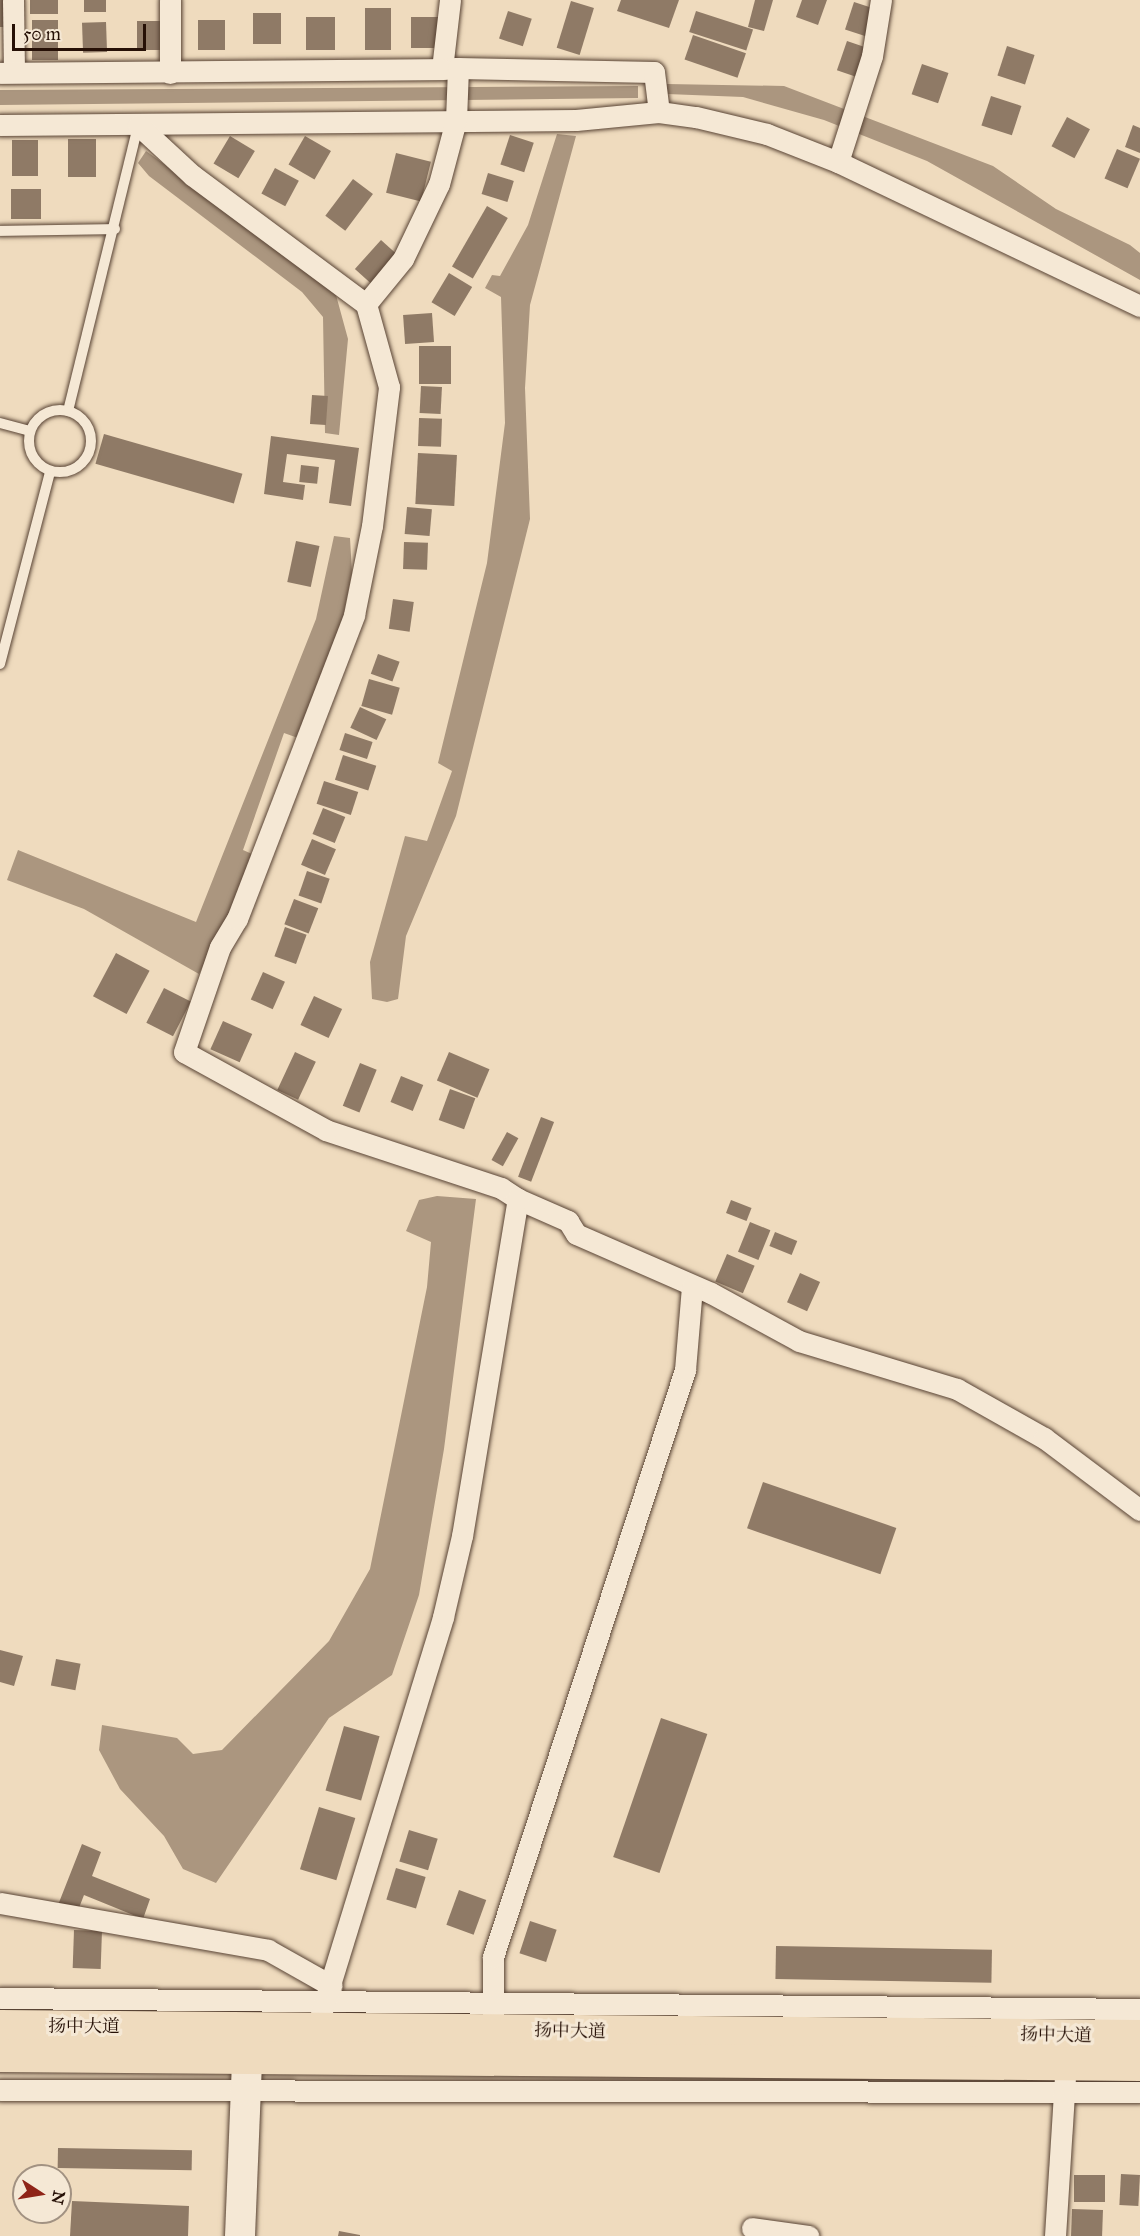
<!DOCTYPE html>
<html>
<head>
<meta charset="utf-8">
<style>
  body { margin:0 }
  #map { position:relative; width:1140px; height:2236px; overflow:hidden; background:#efdbbe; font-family:"IM FELL Great Primer","Noto Serif SC",serif }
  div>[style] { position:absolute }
  .water>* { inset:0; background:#ab967f }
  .building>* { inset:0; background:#8f7a66; transform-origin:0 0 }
  .roads { filter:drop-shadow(0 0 2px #584334) drop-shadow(0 0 2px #584334) }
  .lane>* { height:10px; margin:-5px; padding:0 5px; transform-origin:5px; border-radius:5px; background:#f5e8d5 }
  .lane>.ring { margin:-5px; padding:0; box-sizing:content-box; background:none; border:10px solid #f5e8d5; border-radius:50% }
  .street>* { height:21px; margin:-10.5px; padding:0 10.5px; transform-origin:10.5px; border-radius:10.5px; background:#f5e8d5 }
  .secondary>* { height:30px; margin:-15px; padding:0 15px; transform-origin:15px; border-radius:15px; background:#f5e8d5 }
  .primary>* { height:33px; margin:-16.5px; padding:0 16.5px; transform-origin:16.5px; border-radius:16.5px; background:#efdbbe }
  span { translate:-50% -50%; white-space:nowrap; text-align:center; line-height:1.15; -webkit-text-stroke:6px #f5e8d5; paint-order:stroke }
  .street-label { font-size:18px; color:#261006 }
  .north { position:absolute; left:12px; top:2164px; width:60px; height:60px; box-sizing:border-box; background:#f5e8d5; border:2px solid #a29282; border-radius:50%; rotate:102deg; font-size:16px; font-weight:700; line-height:24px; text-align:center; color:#261006 }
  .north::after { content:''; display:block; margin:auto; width:21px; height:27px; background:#8f2418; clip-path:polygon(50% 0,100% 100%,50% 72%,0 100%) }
  .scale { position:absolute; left:12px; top:24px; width:134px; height:27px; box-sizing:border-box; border:3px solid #261006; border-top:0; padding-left:8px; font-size:18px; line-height:21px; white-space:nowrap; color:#261006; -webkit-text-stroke:4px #f5e8d5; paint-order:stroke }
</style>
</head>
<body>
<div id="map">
  <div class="water">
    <div style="clip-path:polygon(667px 84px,784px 86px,993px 166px,1056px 209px,1130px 245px,1140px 253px,1140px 280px,927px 161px,824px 120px,743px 97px,667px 94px)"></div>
    <div style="clip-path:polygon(638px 86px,638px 98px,0 105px,0 90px)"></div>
    <div style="clip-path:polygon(557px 134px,576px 136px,530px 305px,525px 388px,530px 519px,456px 816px,406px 936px,398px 999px,387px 1002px,372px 999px,370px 962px,405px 836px,427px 841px,452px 771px,438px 763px,487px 563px,505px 423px,501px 297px,485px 288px,492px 275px,500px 276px,528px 225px)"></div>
    <div style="clip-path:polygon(146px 151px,286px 252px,336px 295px,348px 339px,339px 435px,325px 433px,323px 317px,302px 292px,149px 176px,138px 163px)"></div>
    <div style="clip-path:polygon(334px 536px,350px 538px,352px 573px,342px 622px,298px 738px,284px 733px,243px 850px,252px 854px,237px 897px,199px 974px,84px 909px,7px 880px,18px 850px,196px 922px,316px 619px)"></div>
    <div style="clip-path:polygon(437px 1196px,476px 1199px,444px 1449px,419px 1595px,392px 1675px,329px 1718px,216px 1883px,183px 1869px,164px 1836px,120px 1789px,99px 1750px,102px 1725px,177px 1738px,193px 1754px,222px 1750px,329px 1641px,370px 1569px,427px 1287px,431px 1242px,406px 1231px,419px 1200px)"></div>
  </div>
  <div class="building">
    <div style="left:0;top:0;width:4px;height:27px"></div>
    <div style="left:30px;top:0;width:28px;height:14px"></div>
    <div style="left:84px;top:0;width:22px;height:12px"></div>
    <div style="clip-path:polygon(621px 0,679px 0,669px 28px,617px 11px)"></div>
    <div style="clip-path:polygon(755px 0,773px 0,764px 31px,748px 27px)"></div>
    <div style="clip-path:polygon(802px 0,827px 0,818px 25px,796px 17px)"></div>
    <div style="left:571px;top:1px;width:24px;height:49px;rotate:17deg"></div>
    <div style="left:854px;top:2px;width:25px;height:29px;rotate:18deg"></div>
    <div style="left:365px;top:8px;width:26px;height:42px"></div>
    <div style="left:508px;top:11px;width:25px;height:29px;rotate:18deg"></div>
    <div style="left:696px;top:11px;width:60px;height:22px;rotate:18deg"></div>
    <div style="left:253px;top:13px;width:28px;height:31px"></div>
    <div style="left:306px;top:17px;width:29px;height:33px"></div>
    <div style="left:411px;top:17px;width:30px;height:31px"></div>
    <div style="left:32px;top:20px;width:26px;height:40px"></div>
    <div style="left:225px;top:20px;width:30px;height:27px;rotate:90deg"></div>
    <div style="left:137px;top:21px;width:28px;height:29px"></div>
    <div style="left:106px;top:22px;width:30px;height:24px;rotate:88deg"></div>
    <div style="left:693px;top:35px;width:56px;height:26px;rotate:19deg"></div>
    <div style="left:847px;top:41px;width:24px;height:31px;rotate:19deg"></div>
    <div style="left:1007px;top:46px;width:29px;height:31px;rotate:18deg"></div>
    <div style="left:922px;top:64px;width:28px;height:32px;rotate:19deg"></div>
    <div style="left:991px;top:96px;width:32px;height:31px;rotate:18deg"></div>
    <div style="left:1067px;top:117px;width:26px;height:33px;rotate:28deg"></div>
    <div style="clip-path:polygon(1133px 125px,1140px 128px,1140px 153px,1125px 147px)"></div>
    <div style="left:510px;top:135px;width:25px;height:31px;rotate:18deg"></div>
    <div style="left:230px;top:136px;width:29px;height:32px;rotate:31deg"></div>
    <div style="left:305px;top:136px;width:30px;height:33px;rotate:30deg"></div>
    <div style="left:96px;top:139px;width:38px;height:28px;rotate:90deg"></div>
    <div style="left:12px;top:140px;width:26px;height:36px"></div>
    <div style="left:1117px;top:149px;width:25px;height:32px;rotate:23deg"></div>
    <div style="left:396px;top:153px;width:36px;height:41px;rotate:14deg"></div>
    <div style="left:275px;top:168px;width:27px;height:29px;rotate:28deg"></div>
    <div style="left:488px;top:173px;width:27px;height:22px;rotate:17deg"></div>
    <div style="left:353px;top:179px;width:25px;height:46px;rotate:37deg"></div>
    <div style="left:11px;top:189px;width:30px;height:30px"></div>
    <div style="left:487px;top:206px;width:24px;height:70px;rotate:30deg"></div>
    <div style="left:381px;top:240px;width:25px;height:39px;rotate:42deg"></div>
    <div style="left:449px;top:273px;width:27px;height:34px;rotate:31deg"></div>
    <div style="left:432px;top:313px;width:29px;height:29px;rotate:86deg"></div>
    <div style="left:419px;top:346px;width:32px;height:38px"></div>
    <div style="left:421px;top:386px;width:21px;height:27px;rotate:3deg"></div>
    <div style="left:312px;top:395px;width:16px;height:29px;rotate:4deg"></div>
    <div style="left:419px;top:418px;width:23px;height:28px;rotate:2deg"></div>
    <div style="left:104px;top:434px;width:144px;height:31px;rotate:16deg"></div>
    <div style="clip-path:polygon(271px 436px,359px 448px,351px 506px,329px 503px,335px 460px,287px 454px,283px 482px,305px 485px,303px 500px,264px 494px)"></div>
    <div style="left:418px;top:453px;width:39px;height:51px;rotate:3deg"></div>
    <div style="left:301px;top:465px;width:18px;height:17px;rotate:6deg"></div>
    <div style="left:407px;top:507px;width:25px;height:27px;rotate:5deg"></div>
    <div style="left:296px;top:541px;width:24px;height:42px;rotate:12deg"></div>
    <div style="left:404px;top:542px;width:24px;height:27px;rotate:2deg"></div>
    <div style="left:393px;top:599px;width:21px;height:30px;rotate:8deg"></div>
    <div style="left:378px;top:654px;width:23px;height:21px;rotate:20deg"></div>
    <div style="left:369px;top:679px;width:32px;height:28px;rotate:16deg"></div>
    <div style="left:360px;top:707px;width:29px;height:23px;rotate:25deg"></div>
    <div style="left:345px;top:733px;width:29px;height:18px;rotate:18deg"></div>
    <div style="left:343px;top:755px;width:35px;height:26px;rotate:18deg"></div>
    <div style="left:324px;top:781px;width:36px;height:24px;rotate:18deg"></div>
    <div style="left:323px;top:808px;width:24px;height:28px;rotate:22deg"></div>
    <div style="left:312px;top:839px;width:26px;height:28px;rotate:23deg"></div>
    <div style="left:307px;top:871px;width:24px;height:26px;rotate:19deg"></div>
    <div style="left:294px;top:899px;width:26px;height:27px;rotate:21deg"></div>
    <div style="left:285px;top:927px;width:23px;height:31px;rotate:20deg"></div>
    <div style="left:116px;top:953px;width:38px;height:49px;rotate:28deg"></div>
    <div style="left:263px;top:972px;width:24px;height:30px;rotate:24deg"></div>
    <div style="left:164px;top:988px;width:30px;height:39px;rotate:27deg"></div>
    <div style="left:314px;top:996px;width:31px;height:32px;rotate:25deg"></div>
    <div style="left:223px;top:1021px;width:32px;height:31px;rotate:24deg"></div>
    <div style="left:295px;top:1052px;width:23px;height:42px;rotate:25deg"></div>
    <div style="left:449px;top:1052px;width:44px;height:31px;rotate:23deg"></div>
    <div style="left:360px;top:1063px;width:18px;height:46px;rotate:22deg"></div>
    <div style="left:401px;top:1076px;width:24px;height:28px;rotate:22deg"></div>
    <div style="left:450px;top:1089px;width:27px;height:33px;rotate:20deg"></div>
    <div style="left:541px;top:1117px;width:14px;height:64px;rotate:21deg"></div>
    <div style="left:507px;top:1132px;width:13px;height:32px;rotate:29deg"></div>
    <div style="left:731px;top:1200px;width:22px;height:14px;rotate:21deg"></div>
    <div style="left:750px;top:1222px;width:22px;height:32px;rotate:22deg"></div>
    <div style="left:775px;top:1232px;width:24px;height:15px;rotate:22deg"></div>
    <div style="left:727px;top:1254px;width:30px;height:30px;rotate:23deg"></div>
    <div style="left:800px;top:1273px;width:22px;height:32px;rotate:24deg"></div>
    <div style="left:763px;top:1482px;width:141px;height:49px;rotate:19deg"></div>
    <div style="clip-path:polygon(0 1650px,23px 1656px,14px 1686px,0 1682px)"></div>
    <div style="left:56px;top:1659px;width:25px;height:27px;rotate:11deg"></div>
    <div style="left:661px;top:1718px;width:49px;height:147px;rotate:19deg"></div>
    <div style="left:344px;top:1726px;width:37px;height:67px;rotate:16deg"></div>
    <div style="left:319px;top:1807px;width:38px;height:65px;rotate:17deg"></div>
    <div style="left:409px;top:1830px;width:30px;height:33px;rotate:17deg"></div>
    <div style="clip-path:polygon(82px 1844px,101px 1852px,92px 1876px,150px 1899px,143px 1919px,84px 1895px,77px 1913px,58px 1905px)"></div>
    <div style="left:396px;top:1868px;width:31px;height:33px;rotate:17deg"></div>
    <div style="left:459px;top:1890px;width:29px;height:37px;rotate:20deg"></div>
    <div style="left:530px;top:1921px;width:28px;height:34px;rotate:18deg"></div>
    <div style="left:74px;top:1930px;width:28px;height:38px;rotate:2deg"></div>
    <div style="left:776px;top:1946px;width:216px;height:33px;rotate:1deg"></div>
    <div style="left:58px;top:2148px;width:134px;height:20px;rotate:1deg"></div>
    <div style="left:1121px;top:2174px;width:19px;height:31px;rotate:3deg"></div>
    <div style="left:1074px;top:2175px;width:31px;height:27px"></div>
    <div style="clip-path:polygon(72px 2201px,189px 2206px,188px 2236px,70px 2236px)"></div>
    <div style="left:1072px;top:2209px;width:31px;height:27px;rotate:2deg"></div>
    <div style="clip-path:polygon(339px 2231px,360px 2235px,360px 2236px,338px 2236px)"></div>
  </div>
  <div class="roads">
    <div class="lane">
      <div style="left:0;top:231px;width:115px;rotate:-1deg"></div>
      <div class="ring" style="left:29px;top:410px;width:52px;height:52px"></div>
      <div style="left:68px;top:411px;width:294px;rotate:-76.2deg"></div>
      <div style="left:0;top:423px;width:31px;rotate:15deg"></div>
      <div style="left:0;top:664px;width:198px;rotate:-75.4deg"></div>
    </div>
    <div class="street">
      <div style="left:13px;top:0;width:72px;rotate:89.2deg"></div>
      <div style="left:170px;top:0;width:73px;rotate:90deg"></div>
      <div style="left:450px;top:0;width:69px;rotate:96.6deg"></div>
      <div style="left:442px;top:69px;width:14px;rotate:-4deg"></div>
      <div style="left:0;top:73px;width:442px;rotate:-0.5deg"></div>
      <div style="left:0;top:125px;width:576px;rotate:-0.5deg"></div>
      <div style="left:576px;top:120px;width:83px;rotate:-5.5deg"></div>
      <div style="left:659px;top:112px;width:37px;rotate:8deg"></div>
      <div style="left:696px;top:117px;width:73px;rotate:13.5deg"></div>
      <div style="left:767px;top:134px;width:76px;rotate:21.5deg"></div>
      <div style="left:838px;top:162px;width:335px;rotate:25.5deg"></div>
      <div style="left:138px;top:125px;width:74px;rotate:42.8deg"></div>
      <div style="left:192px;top:175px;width:217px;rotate:36.6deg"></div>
      <div style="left:366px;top:304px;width:58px;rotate:-50.6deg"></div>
      <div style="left:403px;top:259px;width:83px;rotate:-64.4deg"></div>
      <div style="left:439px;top:184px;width:66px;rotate:-75.1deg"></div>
      <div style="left:456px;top:120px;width:52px;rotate:-87.8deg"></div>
      <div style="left:458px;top:68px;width:196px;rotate:1.2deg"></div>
      <div style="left:654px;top:72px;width:40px;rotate:82.9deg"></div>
      <div style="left:838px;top:162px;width:111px;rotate:-72.2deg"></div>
      <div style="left:872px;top:56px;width:57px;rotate:-80.9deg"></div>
      <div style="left:518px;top:1199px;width:55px;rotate:23.7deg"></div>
      <div style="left:568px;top:1221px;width:15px;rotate:58deg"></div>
      <div style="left:576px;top:1234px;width:147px;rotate:23.6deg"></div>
      <div style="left:711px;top:1293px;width:100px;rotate:28.6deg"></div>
      <div style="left:799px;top:1341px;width:165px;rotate:16.9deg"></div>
      <div style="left:957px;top:1389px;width:100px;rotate:29.4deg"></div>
      <div style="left:1044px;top:1438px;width:120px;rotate:36.9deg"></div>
      <div style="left:0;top:1903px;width:272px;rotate:9.9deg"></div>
      <div style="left:268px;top:1950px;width:73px;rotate:29.4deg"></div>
      <div style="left:0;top:1998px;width:1140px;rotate:0.55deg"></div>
      <div style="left:493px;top:2017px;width:60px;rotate:-90deg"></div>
      <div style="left:493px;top:1957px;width:618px;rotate:-71.89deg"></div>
      <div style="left:685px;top:1370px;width:84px;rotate:-85.2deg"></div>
      <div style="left:313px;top:2040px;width:443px;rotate:-72.9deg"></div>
      <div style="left:443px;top:1617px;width:83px;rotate:-76.8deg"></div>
      <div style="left:462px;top:1536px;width:342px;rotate:-80.6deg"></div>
      <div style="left:518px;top:1199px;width:20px;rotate:-147deg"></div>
      <div style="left:501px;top:1188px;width:184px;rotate:-161.7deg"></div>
      <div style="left:326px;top:1130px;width:162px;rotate:-151.2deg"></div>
      <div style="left:184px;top:1052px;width:111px;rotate:-71.1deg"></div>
      <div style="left:220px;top:947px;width:33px;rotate:-59deg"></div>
      <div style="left:237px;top:919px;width:326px;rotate:-68.9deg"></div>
      <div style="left:354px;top:615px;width:91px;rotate:-78.6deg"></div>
      <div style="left:372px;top:526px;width:140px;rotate:-83deg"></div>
      <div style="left:389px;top:387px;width:86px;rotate:-105.5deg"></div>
      <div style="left:0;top:2090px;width:1140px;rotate:0.1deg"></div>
      <div style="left:752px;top:2228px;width:57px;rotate:8.1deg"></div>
      <div style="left:1055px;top:2236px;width:157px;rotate:-86.4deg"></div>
    </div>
    <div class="secondary">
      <div style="left:240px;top:2236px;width:202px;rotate:-87.7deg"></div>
    </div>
    <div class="primary">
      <div style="left:0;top:2026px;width:1140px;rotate:0.5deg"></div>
      <div style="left:0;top:2055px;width:1140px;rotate:0.45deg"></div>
    </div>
  </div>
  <div class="street-label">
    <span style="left:84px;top:2026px">扬中大道</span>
    <span style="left:570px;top:2031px;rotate:1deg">扬中大道</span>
    <span style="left:1056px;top:2035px;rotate:1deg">扬中大道</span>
  </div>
  <div class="north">N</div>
  <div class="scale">50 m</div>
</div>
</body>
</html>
